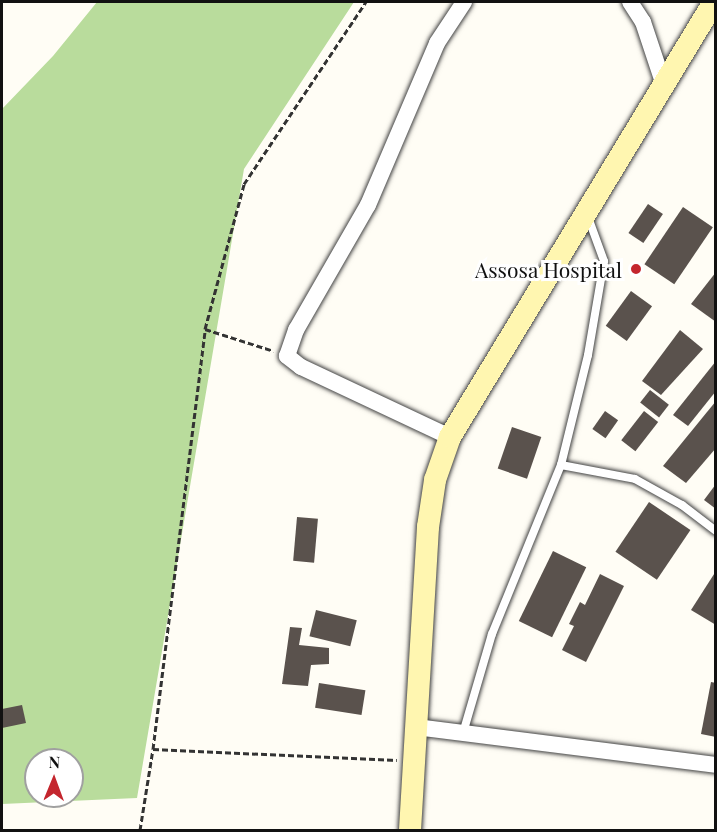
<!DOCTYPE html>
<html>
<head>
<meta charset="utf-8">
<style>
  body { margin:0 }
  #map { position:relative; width:717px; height:832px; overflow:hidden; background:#fffdf5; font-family:"Playfair Display",serif }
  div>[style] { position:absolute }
  .forest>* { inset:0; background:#b9dc9c }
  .building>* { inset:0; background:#5a524d; transform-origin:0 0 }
  .path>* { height:3px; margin-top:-1.5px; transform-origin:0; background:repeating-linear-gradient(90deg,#333 0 6px,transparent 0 9px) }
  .roads { filter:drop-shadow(0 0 2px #444) drop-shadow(0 0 2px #444) }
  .lane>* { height:8px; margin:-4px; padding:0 4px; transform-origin:4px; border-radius:4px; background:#fff }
  .street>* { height:16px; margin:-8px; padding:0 8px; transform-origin:8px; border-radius:8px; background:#fff }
  .secondary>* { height:22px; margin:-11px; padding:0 11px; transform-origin:11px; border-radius:11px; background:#fff6b0 }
  .dots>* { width:16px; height:16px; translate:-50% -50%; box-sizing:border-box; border:3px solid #fff; border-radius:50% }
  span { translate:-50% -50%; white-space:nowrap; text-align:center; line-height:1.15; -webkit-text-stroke:6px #fff; paint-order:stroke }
  .poi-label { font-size:21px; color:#111 }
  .right { translate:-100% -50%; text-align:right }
  .frame { position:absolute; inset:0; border:3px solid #111; pointer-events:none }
  .north { position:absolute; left:24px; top:748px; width:60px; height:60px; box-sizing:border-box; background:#fff; border:2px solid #a0a0a0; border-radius:50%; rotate:1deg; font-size:16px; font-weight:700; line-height:24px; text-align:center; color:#111 }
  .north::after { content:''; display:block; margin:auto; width:21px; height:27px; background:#c4262e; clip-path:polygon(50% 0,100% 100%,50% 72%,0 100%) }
</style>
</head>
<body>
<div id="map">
  <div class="forest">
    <div style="clip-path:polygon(evenodd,97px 2px,354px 2px,244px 169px,137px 798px,2px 804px,2px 109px,53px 56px,97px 2px,36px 760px,72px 760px,72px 796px,36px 796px,36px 760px)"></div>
  </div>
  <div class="building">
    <div style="left:648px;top:204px;width:18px;height:35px;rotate:34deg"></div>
    <div style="left:683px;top:207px;width:36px;height:69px;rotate:34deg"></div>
    <div style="clip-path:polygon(716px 272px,716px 322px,691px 304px)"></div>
    <div style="left:631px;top:291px;width:26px;height:43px;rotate:36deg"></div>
    <div style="clip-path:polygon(680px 330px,703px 349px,661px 395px,642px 381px)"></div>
    <div style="clip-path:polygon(716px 361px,716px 391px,688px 426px,673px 415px)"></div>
    <div style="left:650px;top:390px;width:24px;height:16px;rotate:38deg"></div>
    <div style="clip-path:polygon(716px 401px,716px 448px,686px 483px,663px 466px)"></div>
    <div style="left:605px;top:411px;width:16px;height:22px;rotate:35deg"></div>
    <div style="left:644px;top:411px;width:18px;height:37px;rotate:38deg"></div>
    <div style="left:512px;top:427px;width:31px;height:44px;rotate:19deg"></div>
    <div style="clip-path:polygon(716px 484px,716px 509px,704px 500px)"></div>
    <div style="left:649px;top:502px;width:50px;height:60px;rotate:34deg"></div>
    <div style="left:297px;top:517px;width:21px;height:44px;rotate:5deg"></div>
    <div style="left:553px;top:551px;width:37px;height:78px;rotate:26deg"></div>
    <div style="clip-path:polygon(716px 571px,716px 625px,691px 610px)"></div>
    <div style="clip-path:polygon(600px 574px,624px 586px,586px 662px,562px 650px,574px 626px,569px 624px,580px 602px,585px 605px)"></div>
    <div style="left:316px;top:610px;width:42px;height:27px;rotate:14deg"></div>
    <div style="clip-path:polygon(290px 627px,302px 628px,299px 645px,329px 648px,329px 664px,311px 665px,308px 686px,282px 684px)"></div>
    <div style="clip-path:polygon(711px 682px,716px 683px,716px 737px,701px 734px)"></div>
    <div style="left:319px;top:683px;width:47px;height:25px;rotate:9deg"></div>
    <div style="clip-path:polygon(22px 705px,26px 723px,2px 728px,2px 709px)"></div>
  </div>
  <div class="path">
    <div style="left:205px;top:329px;width:72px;rotate:17.7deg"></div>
    <div style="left:153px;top:749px;width:244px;rotate:2.6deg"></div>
    <div style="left:140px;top:830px;width:82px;rotate:-80.9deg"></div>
    <div style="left:153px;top:749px;width:423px;rotate:-82.9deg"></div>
    <div style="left:205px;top:329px;width:150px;rotate:-74.9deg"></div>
    <div style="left:244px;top:184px;width:219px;rotate:-56.2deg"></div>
  </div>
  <div class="roads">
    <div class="lane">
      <div style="left:561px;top:465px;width:75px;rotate:10.7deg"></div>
      <div style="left:635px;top:479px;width:54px;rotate:29deg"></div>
      <div style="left:682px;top:505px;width:43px;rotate:37.4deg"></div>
      <div style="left:463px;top:733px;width:103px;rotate:-73.7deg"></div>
      <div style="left:492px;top:634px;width:183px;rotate:-67.8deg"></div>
      <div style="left:561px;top:465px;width:113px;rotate:-76.2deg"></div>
      <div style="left:588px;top:355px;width:95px;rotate:-80.3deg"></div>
      <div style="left:604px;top:261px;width:47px;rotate:-110deg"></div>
    </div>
    <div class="street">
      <div style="left:630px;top:2px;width:24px;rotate:57deg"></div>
      <div style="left:643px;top:22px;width:66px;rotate:71.6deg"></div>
      <div style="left:450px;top:437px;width:165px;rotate:-154.8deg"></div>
      <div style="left:301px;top:367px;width:18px;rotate:-142deg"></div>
      <div style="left:287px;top:356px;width:28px;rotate:-71deg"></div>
      <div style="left:296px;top:330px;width:144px;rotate:-60.1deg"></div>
      <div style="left:368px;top:205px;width:176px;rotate:-66.9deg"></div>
      <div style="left:437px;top:43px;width:49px;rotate:-56.6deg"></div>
      <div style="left:416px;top:727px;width:302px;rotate:7.2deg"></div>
    </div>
    <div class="secondary">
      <div style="left:410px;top:830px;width:304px;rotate:-86.6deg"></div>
      <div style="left:428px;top:527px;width:48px;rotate:-81.5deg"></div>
      <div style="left:435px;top:480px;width:46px;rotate:-70.8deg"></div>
      <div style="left:450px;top:437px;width:509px;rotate:-58.75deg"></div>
    </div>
  </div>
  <div class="dots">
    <div style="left:636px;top:269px;background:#c4262e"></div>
  </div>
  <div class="poi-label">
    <span class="right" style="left:622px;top:269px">Assosa Hospital</span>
  </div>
  <div class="frame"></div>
  <div class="north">N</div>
</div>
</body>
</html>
